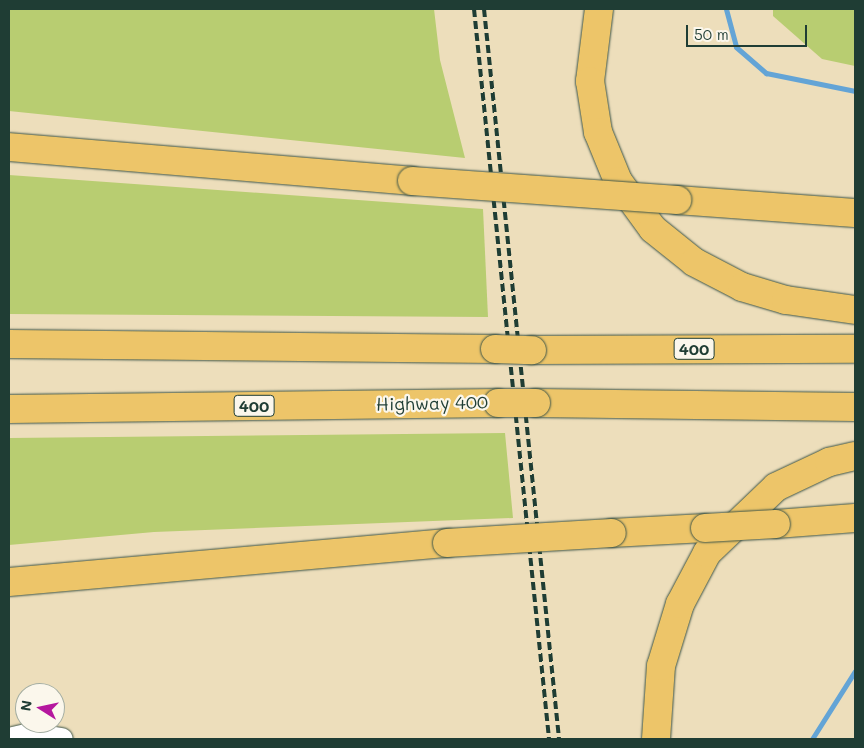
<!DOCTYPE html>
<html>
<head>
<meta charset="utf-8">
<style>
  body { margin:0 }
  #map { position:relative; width:864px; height:748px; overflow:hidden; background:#eddebb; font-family:Mali,sans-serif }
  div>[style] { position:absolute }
  .green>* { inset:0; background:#b8cd71 }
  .stream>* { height:5px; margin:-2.5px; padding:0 2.5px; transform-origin:2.5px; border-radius:2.5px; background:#63a4d6 }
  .roads { filter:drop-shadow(0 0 1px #3e5548) drop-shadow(0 0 1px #3e5548) }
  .minor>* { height:22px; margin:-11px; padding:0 11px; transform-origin:11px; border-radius:11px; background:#fff }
  .highway>* { height:28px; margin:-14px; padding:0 14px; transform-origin:14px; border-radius:14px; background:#edc569 }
  .rail>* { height:4px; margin-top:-2px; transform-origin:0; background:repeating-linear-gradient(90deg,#1f3d34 0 8px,transparent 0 12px) }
  .bridges { filter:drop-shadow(0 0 1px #3e5548) drop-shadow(0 0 1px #3e5548) }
  .highway-bridge>* { height:28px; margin:-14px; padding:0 14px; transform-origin:14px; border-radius:14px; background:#edc569 }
  span { translate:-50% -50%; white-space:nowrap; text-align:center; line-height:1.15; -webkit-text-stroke:4.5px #fbf7ec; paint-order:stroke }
  .shield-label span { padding:1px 4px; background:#fbf7ec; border:1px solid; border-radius:4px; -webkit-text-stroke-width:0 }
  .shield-label { font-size:16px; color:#1f3d34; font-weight:700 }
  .street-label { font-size:18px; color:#1f3d34 }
  .frame { position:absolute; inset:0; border:10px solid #1f3d34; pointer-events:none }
  .north { position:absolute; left:15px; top:683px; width:50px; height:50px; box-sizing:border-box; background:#fbf7ec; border:1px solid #a3ada2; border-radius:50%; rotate:280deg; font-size:14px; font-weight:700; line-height:20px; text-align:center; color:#1f3d34 }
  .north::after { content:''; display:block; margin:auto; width:18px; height:22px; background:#b5179e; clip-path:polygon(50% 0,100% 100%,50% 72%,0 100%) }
  .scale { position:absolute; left:686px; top:25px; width:121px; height:22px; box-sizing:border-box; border:2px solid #1f3d34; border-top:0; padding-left:6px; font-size:15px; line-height:18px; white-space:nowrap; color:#1f3d34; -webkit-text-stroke:4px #fbf7ec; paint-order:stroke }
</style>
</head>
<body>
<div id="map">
  <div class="green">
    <div style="clip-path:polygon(9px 9px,434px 9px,440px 60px,465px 158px,9px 111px)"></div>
    <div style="clip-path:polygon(773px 9px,855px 9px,855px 66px,822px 59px,773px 16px)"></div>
    <div style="clip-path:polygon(9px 175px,483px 209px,488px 317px,9px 314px)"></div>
    <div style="clip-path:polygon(505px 433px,513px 518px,154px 532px,9px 545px,9px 438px)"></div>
  </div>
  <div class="stream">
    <div style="left:726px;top:9px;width:39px;rotate:75deg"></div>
    <div style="left:736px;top:47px;width:40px;rotate:41deg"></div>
    <div style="left:766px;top:73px;width:91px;rotate:11.4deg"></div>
    <div style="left:812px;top:739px;width:80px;rotate:-57.7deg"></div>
  </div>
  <div class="roads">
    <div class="minor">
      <div style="left:9px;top:739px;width:22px;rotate:-13deg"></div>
      <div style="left:30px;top:734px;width:32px;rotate:9deg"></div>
    </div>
    <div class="highway">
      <div style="left:599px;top:9px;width:73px;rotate:97.1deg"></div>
      <div style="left:590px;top:81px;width:52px;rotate:81.1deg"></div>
      <div style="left:598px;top:132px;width:53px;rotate:67.8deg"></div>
      <div style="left:618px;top:181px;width:59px;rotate:53.9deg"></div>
      <div style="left:653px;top:229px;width:53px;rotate:38.8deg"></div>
      <div style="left:694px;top:262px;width:54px;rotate:27.5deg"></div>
      <div style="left:742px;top:287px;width:46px;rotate:16.5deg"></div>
      <div style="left:786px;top:300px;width:70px;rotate:8.2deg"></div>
      <div style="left:9px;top:147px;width:404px;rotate:4.8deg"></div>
      <div style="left:677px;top:200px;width:178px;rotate:4.2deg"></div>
      <div style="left:9px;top:344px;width:486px;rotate:0.6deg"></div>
      <div style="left:532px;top:350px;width:323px;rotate:-0.2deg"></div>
      <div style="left:536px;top:403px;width:319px;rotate:0.7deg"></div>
      <div style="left:9px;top:409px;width:489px;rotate:-0.7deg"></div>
      <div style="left:776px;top:524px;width:79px;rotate:-4.3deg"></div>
      <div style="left:612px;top:533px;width:93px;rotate:-3.1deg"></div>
      <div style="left:9px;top:582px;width:440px;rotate:-5.1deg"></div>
      <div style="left:656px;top:739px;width:73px;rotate:-86.1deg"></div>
      <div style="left:661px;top:666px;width:65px;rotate:-73deg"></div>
      <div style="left:680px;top:604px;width:58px;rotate:-62.1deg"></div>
      <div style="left:707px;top:553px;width:95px;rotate:-43.7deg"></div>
      <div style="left:776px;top:487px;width:59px;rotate:-25.3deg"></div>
      <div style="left:829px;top:462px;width:27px;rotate:-13deg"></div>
    </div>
  </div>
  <div class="rail">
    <div style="left:474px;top:9px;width:734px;rotate:84.13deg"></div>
    <div style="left:484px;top:9px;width:734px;rotate:84.13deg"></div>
  </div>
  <div class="bridges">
    <div class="highway-bridge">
      <div style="left:412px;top:181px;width:266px;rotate:4.1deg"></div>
      <div style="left:495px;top:349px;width:37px;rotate:2deg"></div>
      <div style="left:498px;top:403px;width:38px"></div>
      <div style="left:705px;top:528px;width:71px;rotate:-3.2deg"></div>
      <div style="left:447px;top:543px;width:165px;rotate:-3.5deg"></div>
    </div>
  </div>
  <div class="shield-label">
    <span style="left:694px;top:349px">400</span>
    <span style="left:254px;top:406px">400</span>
  </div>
  <div class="street-label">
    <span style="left:432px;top:403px;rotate:-1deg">Highway 400</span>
  </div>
  <div class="frame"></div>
  <div class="north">N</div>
  <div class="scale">50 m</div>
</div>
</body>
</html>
